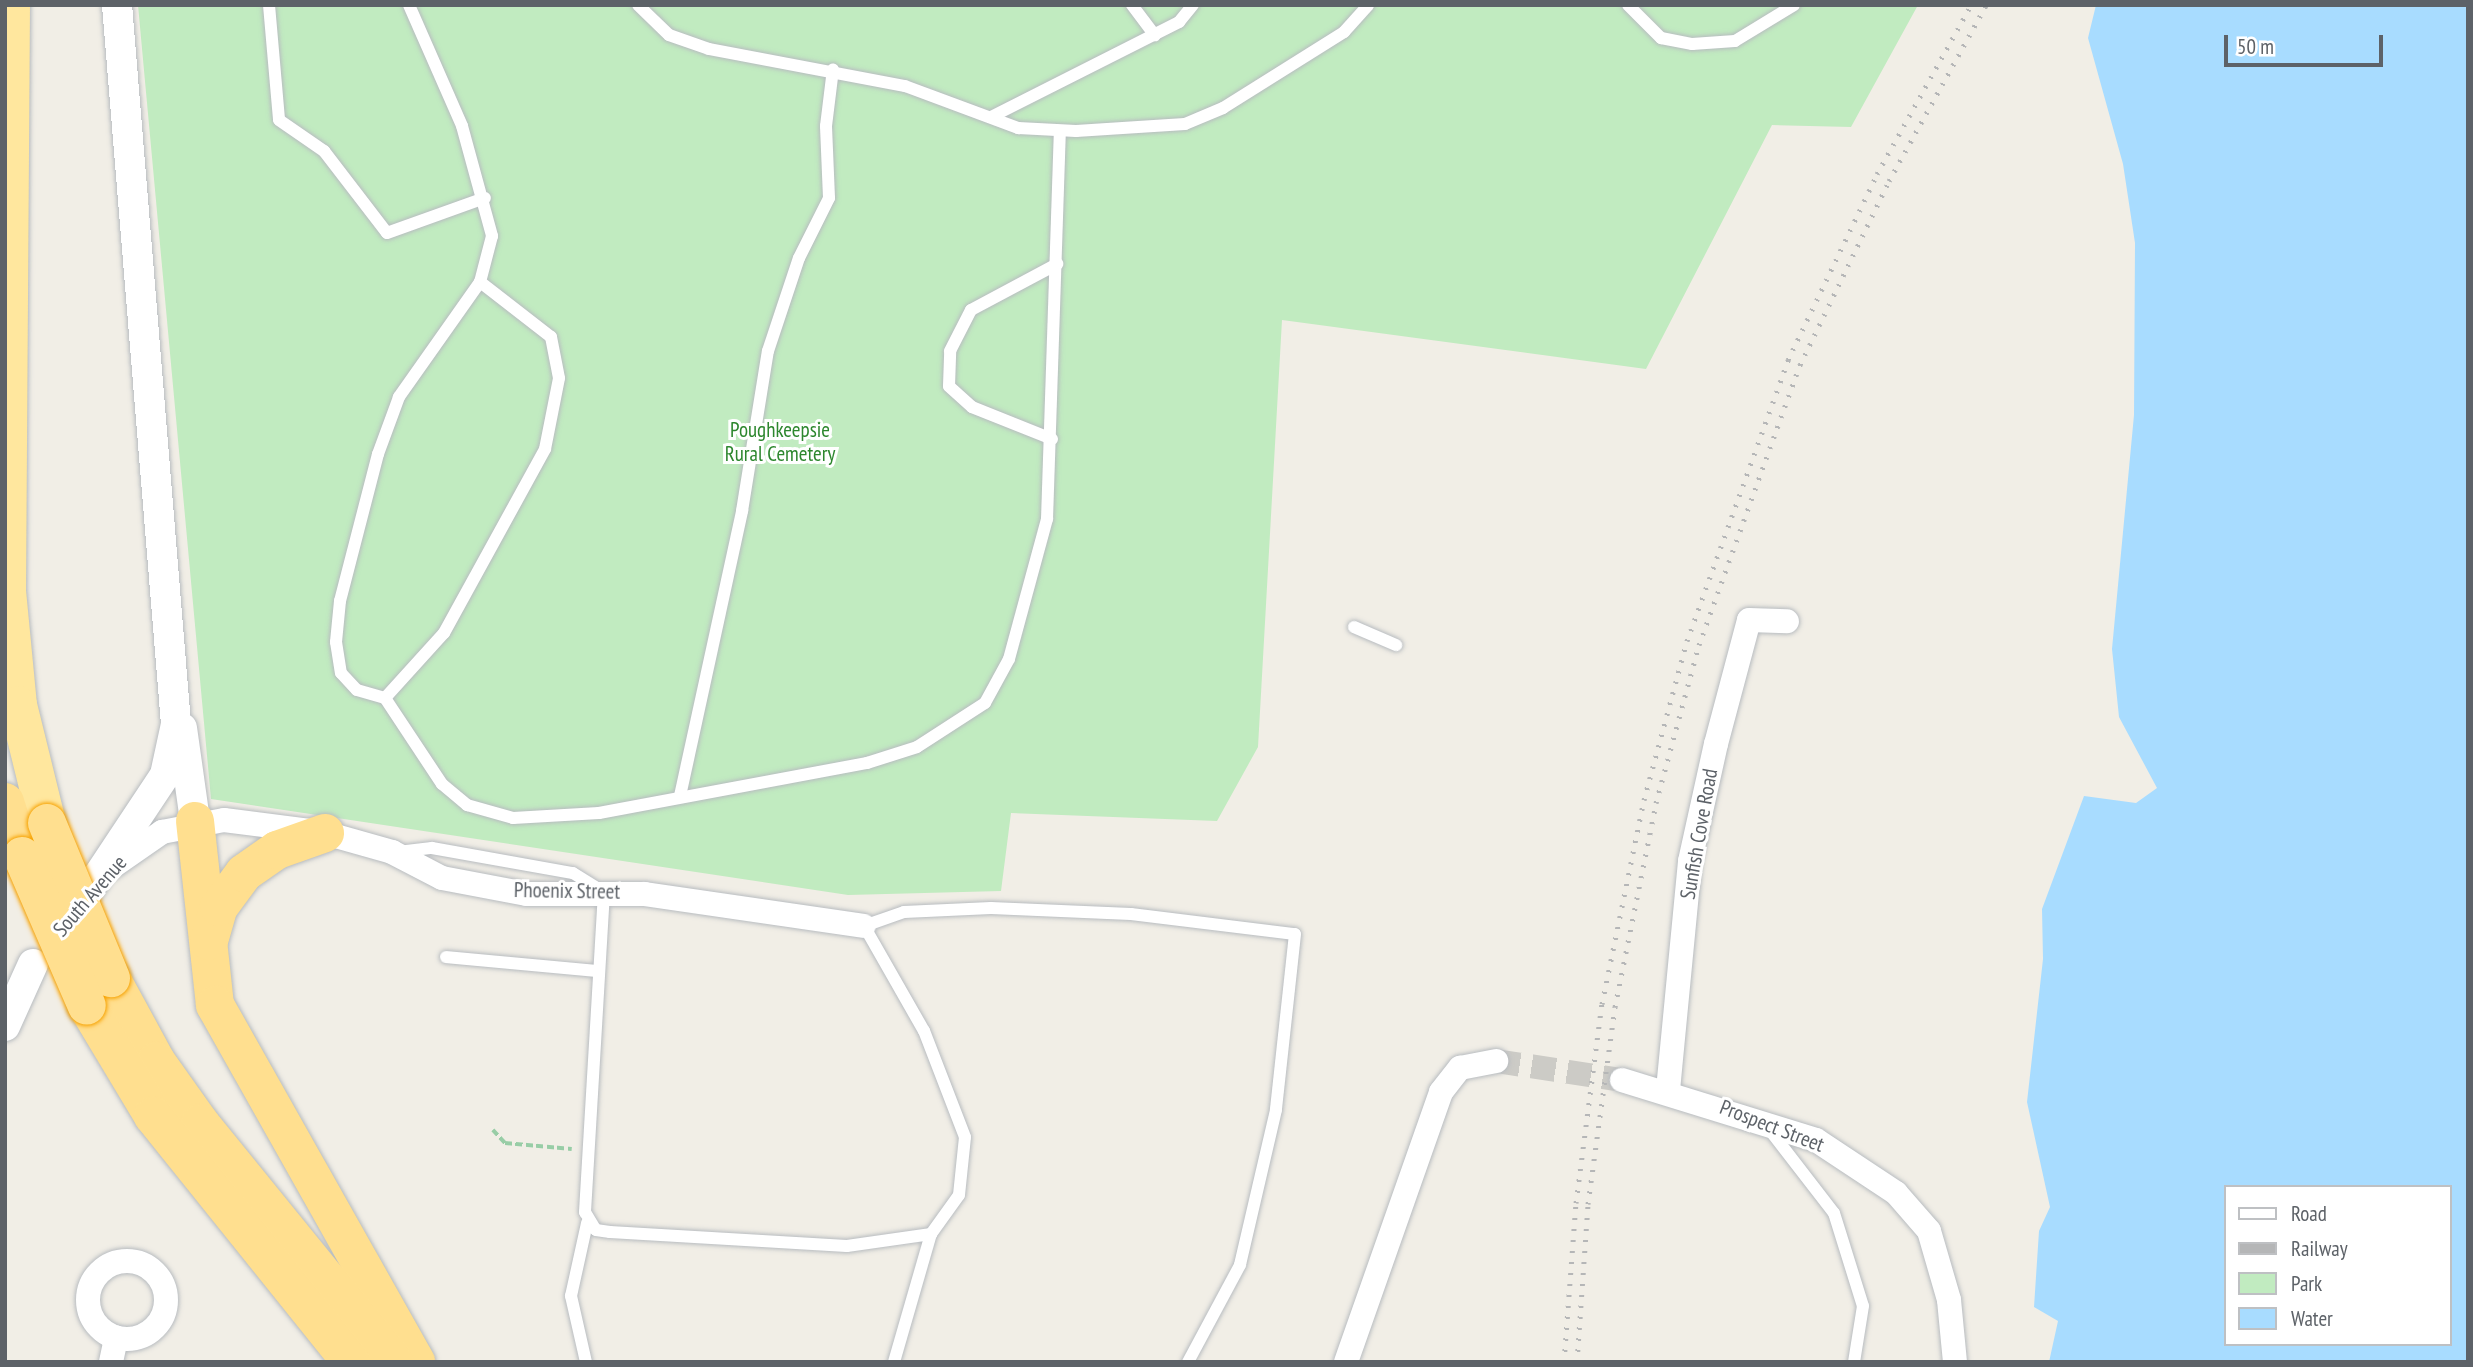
<!DOCTYPE html>
<html>
<head>
<meta charset="utf-8">
<style>
  body { margin:0 }
  #map { position:relative; width:2473px; height:1367px; overflow:hidden; background:#f1eee6; font-family:"PT Sans Narrow",sans-serif }
  div>[style] { position:absolute }
  .green>* { inset:0; background:#c1ebc0 }
  .water>* { inset:0; background:#a8dcff }
  .minor-tunnel>* { height:24px; margin-top:-12px; transform-origin:0; background:repeating-linear-gradient(90deg,#cccbc6 0 24px,transparent 0 36px) }
  .path>* { height:3.5px; margin-top:-1.75px; transform-origin:0; background:repeating-linear-gradient(90deg,#98cda6 0 7px,transparent 0 10.5px) }
  .roads { filter:drop-shadow(0 0 2px #b8bcc0) drop-shadow(0 0 2px #b8bcc0) }
  .service>* { height:12px; margin:-6px; padding:0 6px; transform-origin:6px; border-radius:6px; background:#fff }
  .minor>* { height:24px; margin:-12px; padding:0 12px; transform-origin:12px; border-radius:12px; background:#fff }
  .minor>.ring { margin:-12px; padding:0; box-sizing:content-box; background:none; border:24px solid #fff; border-radius:50% }
  .tertiary>* { height:30px; margin:-15px; padding:0 15px; transform-origin:15px; border-radius:15px; background:#fff }
  .trunk>* { height:38px; margin:-19px; padding:0 19px; transform-origin:19px; border-radius:19px; background:#ffe79e }
  .motorway>* { height:38px; margin:-19px; padding:0 19px; transform-origin:19px; border-radius:19px; background:#ffdf8f }
  .rail>* { height:5px; margin-top:-2.5px; transform-origin:0; background:repeating-linear-gradient(90deg,#b5b6b7 0 2px,transparent 0 11px) }
  .bridges { filter:drop-shadow(0 0 2px #f7a200) drop-shadow(0 0 2px #f7a200) }
  .motorway-bridge>* { height:38px; margin:-19px; padding:0 19px; transform-origin:19px; border-radius:19px; background:#ffdf8f }
  span { translate:-50% -50%; white-space:nowrap; text-align:center; line-height:1.15; -webkit-text-stroke:6px #fff; paint-order:stroke }
  .park-label { font-size:21px; color:#2d872e }
  .street-label { font-size:21px; color:#5d6268 }
  .frame { position:absolute; inset:0; border:7px solid #5d6268; pointer-events:none }
  .legend { position:absolute; left:2224px; top:1185px; width:228px; height:161px; box-sizing:border-box; background:#fff; border:2px solid #bec0c3; margin:0; padding:9px 12px; list-style:none; font-size:21px; color:#5d6268 }
  .legend li { display:flex; align-items:center; gap:14px; height:35px }
  .legend b { width:35px; border:2px solid #bec0c3 }
  .scale { position:absolute; left:2224px; top:35px; width:159px; height:32px; box-sizing:border-box; border:4px solid #5d6268; border-top:0; padding-left:9px; font-size:21px; line-height:24px; white-space:nowrap; color:#5d6268; -webkit-text-stroke:5px #fff; paint-order:stroke }
</style>
</head>
<body>
<div id="map">
  <div class="green">
    <div style="clip-path:polygon(138px 5px,1918px 5px,1851px 127px,1772px 125px,1646px 369px,1282px 320px,1258px 747px,1217px 821px,1011px 813px,1001px 891px,848px 895px,211px 799px)"></div>
  </div>
  <div class="water">
    <div style="clip-path:polygon(evenodd,2096px 5px,2468px 5px,2468px 1362px,2049px 1362px,2058px 1321px,2034px 1307px,2039px 1231px,2050px 1207px,2027px 1102px,2043px 959px,2042px 909px,2084px 796px,2136px 803px,2157px 788px,2119px 717px,2112px 649px,2134px 415px,2135px 243px,2123px 164px,2088px 38px,2096px 5px,2226px 1187px,2450px 1187px,2450px 1344px,2226px 1344px,2226px 1187px)"></div>
  </div>
  <div class="minor-tunnel">
    <div style="left:1496px;top:1061px;width:127px;rotate:8.6deg"></div>
  </div>
  <div class="path">
    <div style="left:493px;top:1130px;width:18px;rotate:47deg"></div>
    <div style="left:505px;top:1143px;width:67px;rotate:5.1deg"></div>
  </div>
  <div class="roads">
    <div class="service">
      <div style="left:269px;top:5px;width:115px;rotate:85deg"></div>
      <div style="left:279px;top:120px;width:55px;rotate:34.6deg"></div>
      <div style="left:324px;top:151px;width:103px;rotate:52.5deg"></div>
      <div style="left:387px;top:233px;width:104px;rotate:-19.7deg"></div>
      <div style="left:409px;top:5px;width:132px;rotate:66.3deg"></div>
      <div style="left:462px;top:126px;width:114px;rotate:74.7deg"></div>
      <div style="left:492px;top:236px;width:48px;rotate:104.6deg"></div>
      <div style="left:480px;top:282px;width:141px;rotate:125.2deg"></div>
      <div style="left:399px;top:397px;width:61px;rotate:110.2deg"></div>
      <div style="left:378px;top:454px;width:152px;rotate:104.5deg"></div>
      <div style="left:340px;top:601px;width:41px;rotate:95.6deg"></div>
      <div style="left:336px;top:642px;width:31px;rotate:81deg"></div>
      <div style="left:341px;top:673px;width:23px;rotate:47deg"></div>
      <div style="left:357px;top:690px;width:29px;rotate:16deg"></div>
      <div style="left:385px;top:698px;width:103px;rotate:56.5deg"></div>
      <div style="left:442px;top:784px;width:33px;rotate:40deg"></div>
      <div style="left:467px;top:805px;width:48px;rotate:15.8deg"></div>
      <div style="left:513px;top:818px;width:86px;rotate:-3.3deg"></div>
      <div style="left:599px;top:813px;width:273px;rotate:-10.6deg"></div>
      <div style="left:867px;top:763px;width:52px;rotate:-17.7deg"></div>
      <div style="left:917px;top:747px;width:81px;rotate:-32.9deg"></div>
      <div style="left:985px;top:703px;width:50px;rotate:-61.4deg"></div>
      <div style="left:1009px;top:659px;width:145px;rotate:-74.8deg"></div>
      <div style="left:1047px;top:519px;width:388px;rotate:-88.1deg"></div>
      <div style="left:638px;top:5px;width:43px;rotate:44.1deg"></div>
      <div style="left:669px;top:35px;width:42px;rotate:19.3deg"></div>
      <div style="left:709px;top:49px;width:199px;rotate:10.7deg"></div>
      <div style="left:905px;top:86px;width:121px;rotate:20.4deg"></div>
      <div style="left:1018px;top:128px;width:58px;rotate:3deg"></div>
      <div style="left:1076px;top:131px;width:109px;rotate:-3.7deg"></div>
      <div style="left:1185px;top:124px;width:41px;rotate:-22.8deg"></div>
      <div style="left:1223px;top:108px;width:143px;rotate:-32.1deg"></div>
      <div style="left:1344px;top:32px;width:36px;rotate:-48deg"></div>
      <div style="left:1132px;top:5px;width:38px;rotate:53deg"></div>
      <div style="left:1628px;top:5px;width:47px;rotate:45deg"></div>
      <div style="left:1661px;top:38px;width:32px;rotate:11deg"></div>
      <div style="left:1692px;top:44px;width:43px;rotate:-4deg"></div>
      <div style="left:1735px;top:41px;width:69px;rotate:-31.4deg"></div>
      <div style="left:991px;top:117px;width:211px;rotate:-26.8deg"></div>
      <div style="left:1179px;top:22px;width:22px;rotate:-51deg"></div>
      <div style="left:1052px;top:439px;width:86px;rotate:-158.2deg"></div>
      <div style="left:972px;top:407px;width:31px;rotate:-138deg"></div>
      <div style="left:949px;top:386px;width:35px;rotate:-88deg"></div>
      <div style="left:950px;top:351px;width:46px;rotate:-62.9deg"></div>
      <div style="left:971px;top:310px;width:98px;rotate:-28.1deg"></div>
      <div style="left:1354px;top:627px;width:46px;rotate:23.2deg"></div>
      <div style="left:385px;top:698px;width:88px;rotate:-47.8deg"></div>
      <div style="left:444px;top:633px;width:210px;rotate:-61.2deg"></div>
      <div style="left:545px;top:449px;width:72px;rotate:-78.8deg"></div>
      <div style="left:559px;top:378px;width:42px;rotate:-101deg"></div>
      <div style="left:551px;top:337px;width:90px;rotate:-142.2deg"></div>
      <div style="left:680px;top:796px;width:292px;rotate:-77.7deg"></div>
      <div style="left:742px;top:511px;width:162px;rotate:-80.8deg"></div>
      <div style="left:768px;top:351px;width:98px;rotate:-71.6deg"></div>
      <div style="left:799px;top:258px;width:67px;rotate:-63.4deg"></div>
      <div style="left:829px;top:198px;width:72px;rotate:-92.4deg"></div>
      <div style="left:826px;top:126px;width:57px;rotate:-83deg"></div>
      <div style="left:398px;top:852px;width:34px;rotate:-7deg"></div>
      <div style="left:432px;top:848px;width:143px;rotate:10.1deg"></div>
      <div style="left:573px;top:873px;width:36px;rotate:32deg"></div>
      <div style="left:604px;top:892px;width:321px;rotate:93.4deg"></div>
      <div style="left:585px;top:1212px;width:21px;rotate:59deg"></div>
      <div style="left:596px;top:1230px;width:14px;rotate:8deg"></div>
      <div style="left:610px;top:1232px;width:237px;rotate:3.4deg"></div>
      <div style="left:847px;top:1246px;width:85px;rotate:-8.1deg"></div>
      <div style="left:931px;top:1234px;width:48px;rotate:-54.3deg"></div>
      <div style="left:959px;top:1195px;width:58px;rotate:-84.1deg"></div>
      <div style="left:965px;top:1137px;width:114px;rotate:-111.1deg"></div>
      <div style="left:924px;top:1031px;width:121px;rotate:-119.7deg"></div>
      <div style="left:864px;top:926px;width:42px;rotate:-19.3deg"></div>
      <div style="left:904px;top:912px;width:87px;rotate:-2.6deg"></div>
      <div style="left:991px;top:908px;width:140px;rotate:2.5deg"></div>
      <div style="left:1131px;top:914px;width:165px;rotate:7deg"></div>
      <div style="left:1295px;top:934px;width:177px;rotate:96.2deg"></div>
      <div style="left:1276px;top:1110px;width:159px;rotate:103.1deg"></div>
      <div style="left:1240px;top:1265px;width:110px;rotate:118.2deg"></div>
      <div style="left:446px;top:957px;width:151px;rotate:5.3deg"></div>
      <div style="left:1769px;top:1129px;width:106px;rotate:52.3deg"></div>
      <div style="left:1834px;top:1213px;width:97px;rotate:72.7deg"></div>
      <div style="left:1863px;top:1306px;width:57px;rotate:99.1deg"></div>
      <div style="left:586px;top:1362px;width:68px;rotate:-102.8deg"></div>
      <div style="left:571px;top:1296px;width:75px;rotate:-77.6deg"></div>
      <div style="left:894px;top:1362px;width:133px;rotate:-73.9deg"></div>
    </div>
    <div class="minor">
      <div style="left:109px;top:869px;width:65px;rotate:-34.9deg"></div>
      <div style="left:162px;top:832px;width:63px;rotate:-11deg"></div>
      <div style="left:224px;top:820px;width:102px;rotate:7.3deg"></div>
      <div style="left:325px;top:833px;width:70px;rotate:15.8deg"></div>
      <div style="left:392px;top:852px;width:56px;rotate:27.5deg"></div>
      <div style="left:442px;top:878px;width:86px;rotate:10.7deg"></div>
      <div style="left:527px;top:894px;width:118px"></div>
      <div style="left:645px;top:894px;width:221px;rotate:8.3deg"></div>
      <div style="left:1622px;top:1080px;width:203px;rotate:17.2deg"></div>
      <div style="left:1816px;top:1140px;width:96px;rotate:33.5deg"></div>
      <div style="left:1896px;top:1193px;width:50px;rotate:49deg"></div>
      <div style="left:1929px;top:1231px;width:72px;rotate:73.8deg"></div>
      <div style="left:1949px;top:1300px;width:62px;rotate:84.5deg"></div>
      <div style="left:1668px;top:1090px;width:230px;rotate:-84.5deg"></div>
      <div style="left:1690px;top:861px;width:120px;rotate:-77.5deg"></div>
      <div style="left:1716px;top:744px;width:128px;rotate:-75.1deg"></div>
      <div style="left:1749px;top:620px;width:38px;rotate:2deg"></div>
      <div class="ring" style="left:88px;top:1261px;width:54px;height:54px"></div>
      <div style="left:111px;top:1362px;width:25px;rotate:-78deg"></div>
      <div style="left:1346px;top:1362px;width:286px;rotate:-70.6deg"></div>
      <div style="left:1441px;top:1092px;width:31px;rotate:-52deg"></div>
      <div style="left:1460px;top:1068px;width:37px;rotate:-11deg"></div>
    </div>
    <div class="tertiary">
      <div style="left:182px;top:728px;width:94px;rotate:82deg"></div>
      <div style="left:86px;top:894px;width:143px;rotate:-56.4deg"></div>
      <div style="left:165px;top:775px;width:52px;rotate:-77.8deg"></div>
      <div style="left:176px;top:724px;width:721px;rotate:-94.69deg"></div>
      <div style="left:5px;top:1026px;width:68px;rotate:-65.7deg"></div>
    </div>
    <div class="trunk">
      <div style="left:11px;top:5px;width:586px;rotate:90.39deg"></div>
      <div style="left:7px;top:591px;width:115px;rotate:84.5deg"></div>
      <div style="left:18px;top:705px;width:122px;rotate:76.2deg"></div>
    </div>
    <div class="motorway">
      <div style="left:5px;top:802px;width:57px;rotate:72.5deg"></div>
      <div style="left:195px;top:821px;width:185px;rotate:83.8deg"></div>
      <div style="left:215px;top:1005px;width:410px;rotate:60.6deg"></div>
      <div style="left:209px;top:941px;width:35px;rotate:-74deg"></div>
      <div style="left:219px;top:907px;width:42px;rotate:-53.7deg"></div>
      <div style="left:244px;top:873px;width:40px;rotate:-34.9deg"></div>
      <div style="left:277px;top:850px;width:51px;rotate:-19.5deg"></div>
      <div style="left:111px;top:978px;width:94px;rotate:61.5deg"></div>
      <div style="left:156px;top:1061px;width:76px;rotate:54.6deg"></div>
      <div style="left:200px;top:1123px;width:308px;rotate:50.9deg"></div>
      <div style="left:87px;top:1006px;width:128px;rotate:59deg"></div>
      <div style="left:153px;top:1116px;width:316px;rotate:51.2deg"></div>
    </div>
  </div>
  <div class="rail">
    <div style="left:1564px;top:1362px;width:159px;rotate:-85.7deg"></div>
    <div style="left:1576px;top:1203px;width:201px;rotate:-82.6deg"></div>
    <div style="left:1602px;top:1004px;width:208px;rotate:-78.4deg"></div>
    <div style="left:1644px;top:800px;width:165px;rotate:-74.9deg"></div>
    <div style="left:1687px;top:641px;width:299px;rotate:-70.2deg"></div>
    <div style="left:1788px;top:360px;width:206px;rotate:-64.4deg"></div>
    <div style="left:1877px;top:174px;width:193px;rotate:-60.9deg"></div>
    <div style="left:1577px;top:1362px;width:158px;rotate:-86deg"></div>
    <div style="left:1588px;top:1204px;width:199px;rotate:-82.2deg"></div>
    <div style="left:1615px;top:1007px;width:208px;rotate:-78.6deg"></div>
    <div style="left:1656px;top:803px;width:164px;rotate:-74.8deg"></div>
    <div style="left:1699px;top:645px;width:298px;rotate:-70.2deg"></div>
    <div style="left:1800px;top:365px;width:204px;rotate:-64.2deg"></div>
    <div style="left:1889px;top:181px;width:201px;rotate:-61.1deg"></div>
  </div>
  <div class="bridges">
    <div class="motorway-bridge">
      <div style="left:47px;top:823px;width:168px;rotate:67.6deg"></div>
      <div style="left:22px;top:856px;width:163px;rotate:66.6deg"></div>
    </div>
  </div>
  <div class="park-label">
    <span style="left:780px;top:442px">Poughkeepsie<br>Rural Cemetery</span>
  </div>
  <div class="street-label">
    <span style="left:1699px;top:834px;rotate:-80deg">Sunfish Cove Road</span>
    <span style="left:567px;top:891px;rotate:1deg">Phoenix Street</span>
    <span style="left:90px;top:896px;rotate:-49deg">South Avenue</span>
    <span style="left:1772px;top:1126px;rotate:21deg">Prospect Street</span>
  </div>
  <div class="frame"></div>
  <ul class="legend">
  <li><b style="height:9px;background:#fff"></b>Road</li>
  <li><b style="height:9px;background:#b5b6b7"></b>Railway</li>
  <li><b style="height:19px;background:#c1ebc0"></b>Park</li>
  <li><b style="height:19px;background:#a8dcff"></b>Water</li>
  </ul>
  <div class="scale">50 m</div>
</div>
</body>
</html>
